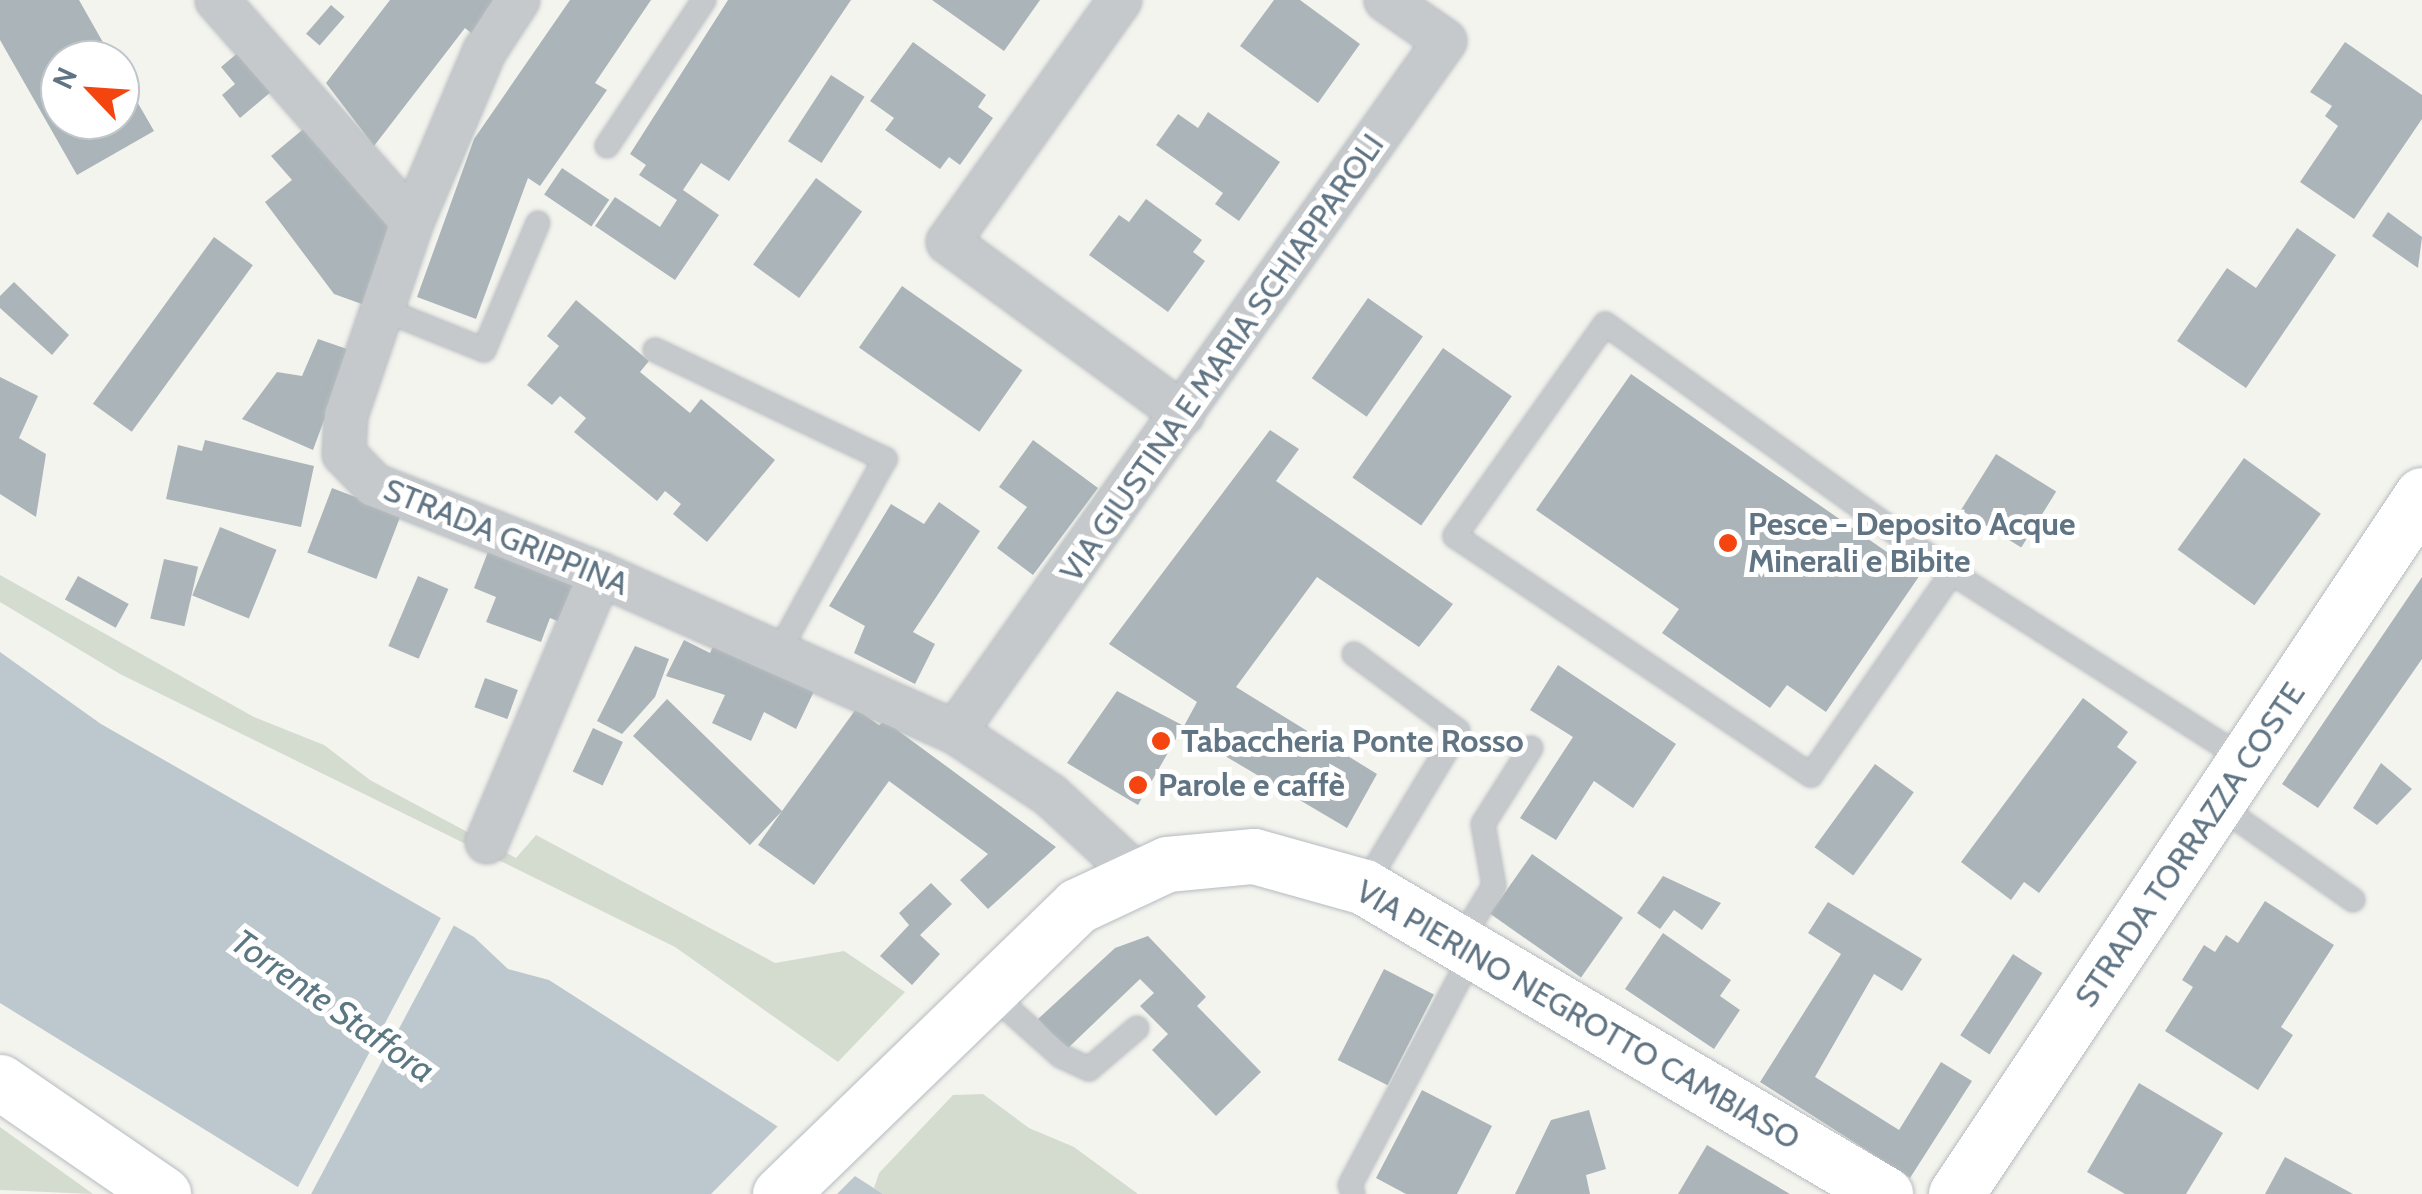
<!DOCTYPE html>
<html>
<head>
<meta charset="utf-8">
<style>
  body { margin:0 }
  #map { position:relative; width:2422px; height:1194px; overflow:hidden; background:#f4f4ef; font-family:Cabin,sans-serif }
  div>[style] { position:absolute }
  .green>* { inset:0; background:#d4dcd0 }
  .water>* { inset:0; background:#bcc8cd }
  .pier>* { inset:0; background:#f4f4ef; transform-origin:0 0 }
  .building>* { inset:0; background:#abb4b8; transform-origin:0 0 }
  .roads { filter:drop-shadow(0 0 2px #b5bbbf) drop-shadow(0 0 2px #b5bbbf) }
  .lane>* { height:22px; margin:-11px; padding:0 11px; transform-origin:11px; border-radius:11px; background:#c6c9cc }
  .street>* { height:42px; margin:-21px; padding:0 21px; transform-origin:21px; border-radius:21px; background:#c6c9cc }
  .secondary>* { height:55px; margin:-27.5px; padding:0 27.5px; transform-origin:27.5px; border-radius:27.5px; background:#fff }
  .dots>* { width:28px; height:28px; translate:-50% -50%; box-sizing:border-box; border:5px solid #fff; border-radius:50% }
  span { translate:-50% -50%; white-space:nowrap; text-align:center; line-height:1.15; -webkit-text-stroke:10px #fff; paint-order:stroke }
  .street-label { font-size:32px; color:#607483 }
  .poi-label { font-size:32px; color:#607483; font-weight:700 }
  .left { translate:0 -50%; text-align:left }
  .water-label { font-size:35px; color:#5b7781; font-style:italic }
  .north { position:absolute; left:40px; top:40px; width:100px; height:100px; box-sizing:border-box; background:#fff; border:2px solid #bfc7cd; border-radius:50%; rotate:295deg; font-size:28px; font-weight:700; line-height:40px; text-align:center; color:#607483 }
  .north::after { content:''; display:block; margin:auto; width:35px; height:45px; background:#f4440f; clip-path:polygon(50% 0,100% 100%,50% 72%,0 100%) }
</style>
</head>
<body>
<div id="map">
  <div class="green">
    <div style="clip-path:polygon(0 575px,254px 717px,324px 745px,370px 780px,516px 858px,536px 835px,775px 963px,844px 951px,905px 992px,838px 1062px,675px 947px,120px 674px,0 602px)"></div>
    <div style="clip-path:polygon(983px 1094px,1029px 1128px,1074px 1147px,1138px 1194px,883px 1194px,874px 1188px,879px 1173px,953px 1095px)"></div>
    <div style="clip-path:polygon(0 1128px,0 1127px,93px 1194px,0 1190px)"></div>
  </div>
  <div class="water">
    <div style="clip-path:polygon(0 652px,101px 724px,474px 937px,508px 969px,549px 980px,883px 1194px,309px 1194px,0 1003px)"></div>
  </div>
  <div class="pier">
    <div style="left:443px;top:914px;width:15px;height:315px;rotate:28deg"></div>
    <div style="clip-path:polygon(782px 1122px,859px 1172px,837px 1194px,711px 1194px)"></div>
  </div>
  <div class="building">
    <div style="clip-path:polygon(0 0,79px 0,113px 60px,60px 60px,60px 120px,120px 120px,120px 72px,154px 131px,77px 175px,0 40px)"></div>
    <div style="clip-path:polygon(390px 0,496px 0,476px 37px,465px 28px,374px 146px,326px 83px)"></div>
    <div style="clip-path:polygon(570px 0,651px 0,595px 83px,607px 90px,540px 186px,528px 178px,476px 319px,417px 297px,474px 139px)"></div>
    <div style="clip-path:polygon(728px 0,851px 0,729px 181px,701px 163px,683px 190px,719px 215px,675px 280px,595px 226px,615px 197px,660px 227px,677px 200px,639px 175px,646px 165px,630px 154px)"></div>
    <div style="clip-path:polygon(932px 0,1040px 0,1004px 51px)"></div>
    <div style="clip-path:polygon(1274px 0,1300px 0,1360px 44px,1318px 103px,1240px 46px)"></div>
    <div style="left:331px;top:5px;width:18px;height:38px;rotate:41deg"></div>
    <div style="clip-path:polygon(913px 42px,986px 95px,978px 107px,993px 118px,960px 165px,949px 157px,940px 169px,885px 130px,894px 118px,870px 101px)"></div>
    <div style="clip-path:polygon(2345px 42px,2422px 95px,2422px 119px,2354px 219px,2300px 182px,2338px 126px,2325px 116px,2332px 106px,2310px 92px)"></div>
    <div style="clip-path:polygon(240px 51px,272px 91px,240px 118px,222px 95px,235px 84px,221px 67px)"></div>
    <div style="left:831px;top:75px;width:40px;height:79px;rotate:33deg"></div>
    <div style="clip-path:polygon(1208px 112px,1280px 162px,1239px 221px,1215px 204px,1223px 193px,1156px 145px,1178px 114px,1198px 128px)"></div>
    <div style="clip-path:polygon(307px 126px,399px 228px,370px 307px,334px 294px,265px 202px,292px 180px,271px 156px)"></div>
    <div style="left:562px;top:168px;width:57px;height:32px;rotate:34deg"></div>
    <div style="left:816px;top:178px;width:57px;height:107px;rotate:36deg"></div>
    <div style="clip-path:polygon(1146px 199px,1202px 240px,1193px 252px,1205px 261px,1168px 312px,1089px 255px,1119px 215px,1129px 222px)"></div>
    <div style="clip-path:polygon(2388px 212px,2422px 237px,2418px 268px,2372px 236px)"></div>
    <div style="clip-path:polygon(2297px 228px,2336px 255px,2246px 388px,2177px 341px,2227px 268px,2256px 288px)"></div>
    <div style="left:214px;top:237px;width:48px;height:206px;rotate:36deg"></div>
    <div style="clip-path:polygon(14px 282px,69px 335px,52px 355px,0 308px,0 296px)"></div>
    <div style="left:902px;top:286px;width:147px;height:75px;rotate:35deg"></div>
    <div style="left:1368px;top:298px;width:67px;height:98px;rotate:35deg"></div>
    <div style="clip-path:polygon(576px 300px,649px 361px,640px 372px,690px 413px,701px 399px,775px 460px,707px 542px,673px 514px,681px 504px,665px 491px,657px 501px,574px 432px,586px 418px,560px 396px,552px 405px,527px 385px,559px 346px,547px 336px)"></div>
    <div style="clip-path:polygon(318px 339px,350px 350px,313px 450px,242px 419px,277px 372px,302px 376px)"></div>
    <div style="left:1443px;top:348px;width:84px;height:158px;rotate:35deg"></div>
    <div style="clip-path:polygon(1631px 374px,1920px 575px,1826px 712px,1787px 685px,1770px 708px,1662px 633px,1679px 609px,1536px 510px)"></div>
    <div style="clip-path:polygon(0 377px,38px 396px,19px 438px,46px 454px,36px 517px,0 494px)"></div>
    <div style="clip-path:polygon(1270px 430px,1299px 449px,1276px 481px,1453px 604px,1419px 647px,1317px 577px,1236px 687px,1377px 774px,1347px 828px,1181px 730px,1138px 805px,1067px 763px,1117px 691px,1184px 726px,1197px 702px,1109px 644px)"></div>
    <div style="clip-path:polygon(205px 440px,314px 466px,301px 527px,166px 499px,178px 445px,202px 451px)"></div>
    <div style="clip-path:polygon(1033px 440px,1098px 488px,1033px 575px,997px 548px,1027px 507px,999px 487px)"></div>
    <div style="left:1996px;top:454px;width:71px;height:66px;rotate:32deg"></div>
    <div style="left:2244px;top:458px;width:95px;height:113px;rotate:36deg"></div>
    <div style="left:332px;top:488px;width:74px;height:69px;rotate:21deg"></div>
    <div style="clip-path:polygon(939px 502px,980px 531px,913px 632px,935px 644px,915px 684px,854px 653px,865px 626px,829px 606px,891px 504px,924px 524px)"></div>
    <div style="left:220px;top:527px;width:61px;height:74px;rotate:22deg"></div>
    <div style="clip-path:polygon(491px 544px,589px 582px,572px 627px,550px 618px,541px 642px,486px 622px,496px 597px,474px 588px)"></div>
    <div style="left:164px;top:559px;width:35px;height:61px;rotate:13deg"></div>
    <div style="left:78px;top:576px;width:58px;height:27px;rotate:29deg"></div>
    <div style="left:418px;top:576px;width:33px;height:76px;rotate:23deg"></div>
    <div style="clip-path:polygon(2422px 577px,2422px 659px,2318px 808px,2282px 784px)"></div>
    <div style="clip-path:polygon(718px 636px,817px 685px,796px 729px,764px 712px,751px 741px,712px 723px,725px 695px,666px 676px,684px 640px,710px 653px)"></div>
    <div style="clip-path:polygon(635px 646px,669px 659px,655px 697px,622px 734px,597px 721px)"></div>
    <div style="clip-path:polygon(1558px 665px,1676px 744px,1633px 808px,1594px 781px,1556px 840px,1520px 818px,1573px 737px,1530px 710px)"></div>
    <div style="left:485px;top:678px;width:35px;height:31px;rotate:20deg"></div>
    <div style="clip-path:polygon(2083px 698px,2128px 732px,2117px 747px,2137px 762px,2039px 893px,2024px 882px,2011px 900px,1961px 862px)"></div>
    <div style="clip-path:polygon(667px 699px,782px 811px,856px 709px,879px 725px,885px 721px,1056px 847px,988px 909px,960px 880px,988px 854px,889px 781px,814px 885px,758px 845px,782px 811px,750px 845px,633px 736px)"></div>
    <div style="left:593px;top:728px;width:33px;height:48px;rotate:25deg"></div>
    <div style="clip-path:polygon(2381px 763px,2412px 789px,2377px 825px,2353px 808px)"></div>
    <div style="left:1875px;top:764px;width:48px;height:103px;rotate:36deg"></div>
    <div style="left:1532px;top:854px;width:111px;height:73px;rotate:35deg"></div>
    <div style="clip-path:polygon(1663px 876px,1721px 903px,1702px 930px,1674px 910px,1660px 929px,1637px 913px)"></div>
    <div style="clip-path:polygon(931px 883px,952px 904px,920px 935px,940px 954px,912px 985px,880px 956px,909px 925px,899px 913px)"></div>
    <div style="clip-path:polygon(2265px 901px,2334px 945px,2281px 1027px,2293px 1035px,2258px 1090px,2165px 1031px,2193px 987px,2182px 980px,2204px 945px,2215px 952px,2226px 935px,2238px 943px)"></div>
    <div style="clip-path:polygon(1828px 902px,1922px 959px,1902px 991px,1874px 974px,1815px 1077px,1899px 1130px,1941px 1062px,1972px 1081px,1910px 1178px,1760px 1082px,1841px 954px,1808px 933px)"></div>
    <div style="clip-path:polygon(1663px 933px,1731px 980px,1720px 996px,1740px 1010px,1714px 1049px,1625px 989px)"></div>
    <div style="clip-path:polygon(1148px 936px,1206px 997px,1197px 1006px,1261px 1072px,1216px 1116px,1152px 1050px,1168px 1034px,1140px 1006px,1154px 993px,1140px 979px,1067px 1049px,1038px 1019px,1115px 948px)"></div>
    <div style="left:2013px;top:954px;width:35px;height:97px;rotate:33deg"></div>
    <div style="left:1384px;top:969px;width:56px;height:102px;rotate:27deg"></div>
    <div style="clip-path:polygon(2139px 1083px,2223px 1133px,2186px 1194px,2125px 1194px,2087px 1172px)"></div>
    <div style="clip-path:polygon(1422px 1090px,1492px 1126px,1457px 1194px,1406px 1194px,1376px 1178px)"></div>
    <div style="clip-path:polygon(1589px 1110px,1606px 1169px,1586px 1175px,1590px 1194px,1515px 1194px,1551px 1120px)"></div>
    <div style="clip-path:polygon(1707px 1145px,1734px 1161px,1790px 1194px,1678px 1194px)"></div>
    <div style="clip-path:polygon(2285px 1157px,2353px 1194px,2265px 1194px)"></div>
  </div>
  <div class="roads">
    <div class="lane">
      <div style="left:607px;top:146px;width:175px;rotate:-56.4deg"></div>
      <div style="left:382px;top:309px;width:110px;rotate:21.9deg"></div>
      <div style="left:484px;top:350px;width:138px;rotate:-67deg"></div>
      <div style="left:655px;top:350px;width:255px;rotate:25.4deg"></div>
      <div style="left:885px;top:459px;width:222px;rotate:118.9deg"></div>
      <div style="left:1952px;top:573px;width:427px;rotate:-144.3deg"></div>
      <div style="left:1605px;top:324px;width:260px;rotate:125.3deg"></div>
      <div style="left:1455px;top:536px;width:429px;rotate:33.9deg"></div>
      <div style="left:1811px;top:775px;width:246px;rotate:-55.1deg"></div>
      <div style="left:1952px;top:573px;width:348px;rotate:32.5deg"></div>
      <div style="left:1354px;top:654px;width:129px;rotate:36.5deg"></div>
      <div style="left:1458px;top:731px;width:182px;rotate:121.1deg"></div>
      <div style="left:2218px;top:805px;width:165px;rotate:35.1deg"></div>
      <div style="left:1461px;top:940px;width:63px;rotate:-58.6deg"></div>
      <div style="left:1494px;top:886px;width:63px;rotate:-100.1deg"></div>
      <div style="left:1483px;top:824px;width:90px;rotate:-57.7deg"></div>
      <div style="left:988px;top:991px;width:98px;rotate:41.7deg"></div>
      <div style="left:1061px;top:1056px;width:31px;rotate:25deg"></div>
      <div style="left:1089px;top:1069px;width:63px;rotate:-40.5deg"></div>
      <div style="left:1353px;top:1194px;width:9px;rotate:-108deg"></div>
      <div style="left:1350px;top:1185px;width:267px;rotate:-62.1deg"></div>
    </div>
    <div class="street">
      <div style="left:217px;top:0;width:295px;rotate:48.7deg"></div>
      <div style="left:412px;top:222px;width:205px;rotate:108.8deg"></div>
      <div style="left:346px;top:416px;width:38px;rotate:93deg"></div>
      <div style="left:344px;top:454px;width:43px;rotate:45.9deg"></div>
      <div style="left:374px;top:485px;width:243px;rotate:21.5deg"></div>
      <div style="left:600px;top:574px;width:389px;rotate:24deg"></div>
      <div style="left:955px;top:732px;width:114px;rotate:33.6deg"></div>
      <div style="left:1050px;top:795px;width:118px;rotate:42.6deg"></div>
      <div style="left:1120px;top:0;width:297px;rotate:125.4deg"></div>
      <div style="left:948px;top:242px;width:291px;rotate:36.2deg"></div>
      <div style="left:412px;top:222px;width:185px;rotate:-67deg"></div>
      <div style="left:484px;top:52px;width:62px;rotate:-56.8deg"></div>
      <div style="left:955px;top:732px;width:847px;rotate:-54.66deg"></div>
      <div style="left:1445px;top:41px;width:72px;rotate:-145.2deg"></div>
      <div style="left:487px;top:842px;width:291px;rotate:-67.1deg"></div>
    </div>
    <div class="secondary">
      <div style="left:0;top:1082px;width:198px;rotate:34.5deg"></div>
      <div style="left:780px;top:1194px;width:414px;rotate:-44.1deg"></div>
      <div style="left:1077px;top:906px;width:99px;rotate:-25deg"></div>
      <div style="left:1167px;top:864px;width:87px;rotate:-5.3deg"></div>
      <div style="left:1254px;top:856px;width:114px;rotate:15.7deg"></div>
      <div style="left:1364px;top:887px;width:605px;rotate:30.51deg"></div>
      <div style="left:1956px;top:1194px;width:840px;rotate:-56.31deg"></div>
    </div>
  </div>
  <div class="dots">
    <div style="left:1728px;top:543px;background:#f4440f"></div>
    <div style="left:1161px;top:741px;background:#f4440f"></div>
    <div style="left:1138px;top:785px;background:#f4440f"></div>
  </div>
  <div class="street-label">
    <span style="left:1222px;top:358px;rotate:-55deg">VIA GIUSTINA E MARIA SCHIAPPAROLI</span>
    <span style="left:506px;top:537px;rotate:22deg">STRADA GRIPPINA</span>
    <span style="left:2190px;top:845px;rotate:-56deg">STRADA TORRAZZA COSTE</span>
    <span style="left:1578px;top:1015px;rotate:30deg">VIA PIERINO NEGROTTO CAMBIASO</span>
  </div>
  <div class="poi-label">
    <span class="left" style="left:1748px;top:543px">Pesce - Deposito Acque<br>Minerali e Bibite</span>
    <span class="left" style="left:1181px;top:741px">Tabaccheria Ponte Rosso</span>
    <span class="left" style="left:1158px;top:785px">Parole e caffè</span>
  </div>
  <div class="water-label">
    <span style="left:333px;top:1006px;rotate:35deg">Torrente Staffora</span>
  </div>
  <div class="north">N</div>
</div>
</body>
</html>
